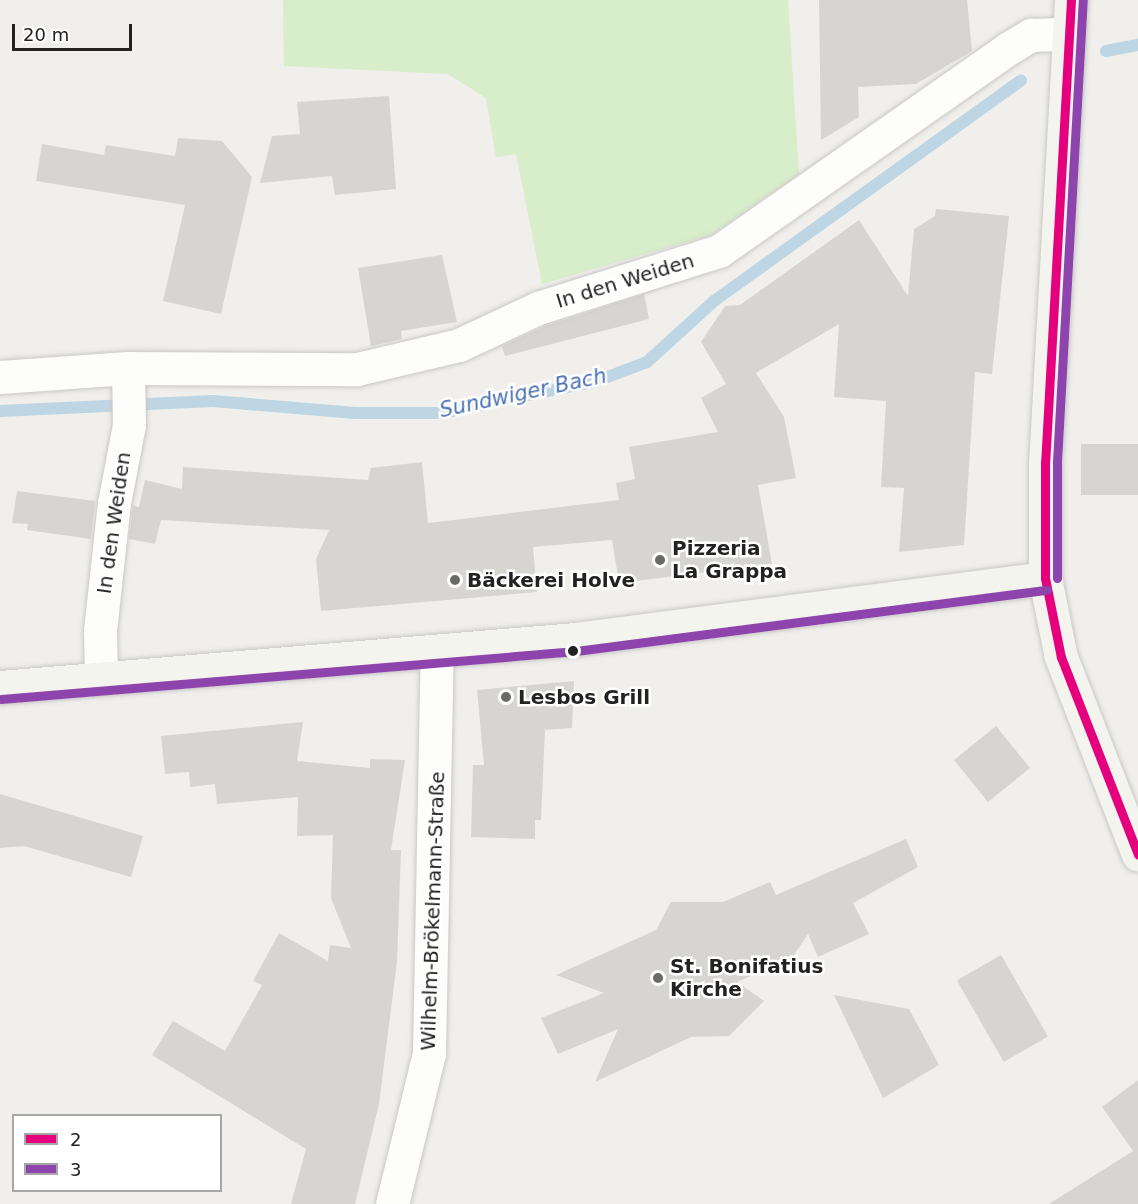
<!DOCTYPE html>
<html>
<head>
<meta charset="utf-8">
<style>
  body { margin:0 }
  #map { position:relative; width:1138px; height:1204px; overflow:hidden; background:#f0efeb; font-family:"DejaVu Sans",sans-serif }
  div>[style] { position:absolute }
  .grass>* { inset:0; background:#d8edca }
  .stream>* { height:12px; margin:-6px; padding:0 6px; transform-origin:6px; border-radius:6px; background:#bed6e3 }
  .building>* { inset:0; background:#d7d5d2; transform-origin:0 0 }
  .roads { filter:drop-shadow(0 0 2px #c9c8c7) drop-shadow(0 0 2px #c9c8c7) }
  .street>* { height:33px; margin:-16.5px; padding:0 16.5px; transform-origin:16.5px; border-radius:16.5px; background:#fdfdfc }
  .secondary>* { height:33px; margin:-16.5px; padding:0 16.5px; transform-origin:16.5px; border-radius:16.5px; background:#f3f4ed }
  .bus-1>* { height:9px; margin:-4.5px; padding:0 4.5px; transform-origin:4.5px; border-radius:4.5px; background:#e5007d }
  .bus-2>* { height:9px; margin:-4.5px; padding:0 4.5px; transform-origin:4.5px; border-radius:4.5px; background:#8e44ad }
  .dots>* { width:16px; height:16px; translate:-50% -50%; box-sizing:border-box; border:3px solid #fff; border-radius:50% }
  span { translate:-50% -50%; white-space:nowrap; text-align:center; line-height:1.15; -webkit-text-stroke:5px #fff; paint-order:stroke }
  .street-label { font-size:20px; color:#222 }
  .poi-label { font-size:20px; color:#222; font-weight:700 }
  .left { translate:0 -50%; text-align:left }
  .water-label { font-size:21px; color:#4c71b3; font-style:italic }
  .legend { position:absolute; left:12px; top:1114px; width:210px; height:78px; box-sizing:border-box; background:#fff; border:2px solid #a7a7a7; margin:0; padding:8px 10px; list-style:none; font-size:18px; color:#222 }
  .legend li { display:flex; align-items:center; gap:12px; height:30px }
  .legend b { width:30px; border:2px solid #a7a7a7 }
  .scale { position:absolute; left:12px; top:24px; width:120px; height:27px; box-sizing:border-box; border:3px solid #222; border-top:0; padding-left:8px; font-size:18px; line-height:21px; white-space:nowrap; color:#222; -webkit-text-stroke:4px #fff; paint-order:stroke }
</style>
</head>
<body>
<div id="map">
  <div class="grass">
    <div style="clip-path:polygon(283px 0,788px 0,799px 174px,711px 235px,542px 284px,516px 154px,496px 157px,486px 98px,448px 74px,284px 66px)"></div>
  </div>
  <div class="stream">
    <div style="left:1106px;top:51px;width:33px;rotate:-11deg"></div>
    <div style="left:0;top:411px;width:213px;rotate:-2.7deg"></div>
    <div style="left:213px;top:401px;width:143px;rotate:4.8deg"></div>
    <div style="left:355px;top:413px;width:86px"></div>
    <div style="left:441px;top:413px;width:159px;rotate:-11.6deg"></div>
    <div style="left:597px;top:381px;width:53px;rotate:-20.8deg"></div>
    <div style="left:647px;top:362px;width:91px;rotate:-42.3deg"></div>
    <div style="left:714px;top:301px;width:378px;rotate:-35.7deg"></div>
  </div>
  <div class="building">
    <div style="clip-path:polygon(819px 0,967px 0,972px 51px,916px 84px,858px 87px,859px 117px,821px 140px)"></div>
    <div style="clip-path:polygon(389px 96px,396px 189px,335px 195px,332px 176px,260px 183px,272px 136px,300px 134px,297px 102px)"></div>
    <div style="clip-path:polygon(178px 138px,222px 141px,252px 177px,221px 314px,163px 301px,185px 205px,36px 181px,42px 144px,104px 155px,106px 145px,175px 156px)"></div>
    <div style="clip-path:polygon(936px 209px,1009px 216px,992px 374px,975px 372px,964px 545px,899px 552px,904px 488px,881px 487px,886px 401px,834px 397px,839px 324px,756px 373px,784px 417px,796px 478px,758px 485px,772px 564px,619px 583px,612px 540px,533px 547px,537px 592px,321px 611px,316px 559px,329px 530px,161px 520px,155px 544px,129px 539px,133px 506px,139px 507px,145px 480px,182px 489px,183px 467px,368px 480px,371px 468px,422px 462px,428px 523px,619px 500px,616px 483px,635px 479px,629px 447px,718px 432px,701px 398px,726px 384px,701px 342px,725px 306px,740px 305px,859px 220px,908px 296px,914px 229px,935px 216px)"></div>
    <div style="clip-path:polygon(442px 255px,457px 322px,401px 331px,402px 339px,371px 346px,358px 268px)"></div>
    <div style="clip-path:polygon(644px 294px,649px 319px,505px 356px,502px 346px,545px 326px)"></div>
    <div style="left:1138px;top:444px;width:51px;height:57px;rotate:90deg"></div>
    <div style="clip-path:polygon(17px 491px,95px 501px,91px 539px,27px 530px,28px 524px,12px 523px)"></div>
    <div style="clip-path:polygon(574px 681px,572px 728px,545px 730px,541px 820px,535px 820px,535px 839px,471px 837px,473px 765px,484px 765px,477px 690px)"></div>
    <div style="clip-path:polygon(303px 722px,297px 761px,370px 768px,370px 759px,405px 760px,391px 850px,401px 850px,397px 962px,379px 1104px,355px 1204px,291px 1204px,306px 1149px,152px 1055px,173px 1021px,225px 1051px,262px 985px,253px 981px,279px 933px,328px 961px,330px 945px,351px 948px,331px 898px,333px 835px,297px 836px,298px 797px,217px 804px,215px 784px,190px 787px,189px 772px,165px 774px,161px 736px)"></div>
    <div style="left:996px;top:726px;width:54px;height:54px;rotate:51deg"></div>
    <div style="clip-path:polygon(0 794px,143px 836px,131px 877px,24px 846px,0 848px)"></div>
    <div style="clip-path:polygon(906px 839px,918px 867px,853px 903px,869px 934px,818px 957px,808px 934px,792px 958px,737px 982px,764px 1001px,729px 1036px,691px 1037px,595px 1082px,618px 1029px,558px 1054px,541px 1018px,604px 993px,556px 975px,656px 930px,671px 902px,723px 902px,770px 882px,776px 895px)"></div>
    <div style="left:1001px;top:955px;width:94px;height:51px;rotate:60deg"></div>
    <div style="clip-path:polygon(834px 995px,909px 1009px,939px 1065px,883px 1098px)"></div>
    <div style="clip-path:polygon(1138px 1080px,1138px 1204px,1049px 1204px,1133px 1151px,1102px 1107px)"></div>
  </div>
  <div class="roads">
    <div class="street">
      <div style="left:0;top:377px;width:128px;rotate:-4deg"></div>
      <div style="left:128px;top:368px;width:229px;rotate:0.3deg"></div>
      <div style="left:357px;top:369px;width:105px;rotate:-13.2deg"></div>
      <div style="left:459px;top:345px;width:87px;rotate:-25.1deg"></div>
      <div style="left:538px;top:308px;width:190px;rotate:-17.5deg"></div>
      <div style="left:719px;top:251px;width:354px;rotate:-35deg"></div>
      <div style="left:1009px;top:48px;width:26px;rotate:-31deg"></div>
      <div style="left:1031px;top:35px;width:35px;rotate:-2deg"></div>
      <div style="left:101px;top:678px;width:47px;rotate:-91.2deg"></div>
      <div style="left:100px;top:631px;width:129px;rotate:-83.8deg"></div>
      <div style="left:114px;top:503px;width:79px;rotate:-79.1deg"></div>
      <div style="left:129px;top:425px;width:57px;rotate:-91deg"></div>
      <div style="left:392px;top:1204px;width:155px;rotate:-76.2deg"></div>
      <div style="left:429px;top:1053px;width:402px;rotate:-88.9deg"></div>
    </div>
    <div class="secondary">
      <div style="left:1071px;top:0;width:463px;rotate:93.2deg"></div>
      <div style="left:1045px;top:462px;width:116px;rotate:90deg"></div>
      <div style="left:1045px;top:578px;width:81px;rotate:78.6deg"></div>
      <div style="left:1061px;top:657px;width:212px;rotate:68.7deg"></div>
      <div style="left:0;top:687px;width:577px;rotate:-4.77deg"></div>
      <div style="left:575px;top:639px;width:474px;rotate:-7.4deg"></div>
    </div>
  </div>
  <div class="bus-1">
    <div style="left:1071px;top:0;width:463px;rotate:93.2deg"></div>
    <div style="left:1045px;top:462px;width:116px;rotate:90deg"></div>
    <div style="left:1045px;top:578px;width:81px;rotate:78.6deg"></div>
    <div style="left:1061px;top:657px;width:212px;rotate:68.7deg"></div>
  </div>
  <div class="bus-2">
    <div style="left:1057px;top:578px;width:116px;rotate:-90deg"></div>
    <div style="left:1057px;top:462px;width:462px;rotate:-86.8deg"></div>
    <div style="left:1px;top:699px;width:577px;rotate:-4.77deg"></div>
    <div style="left:576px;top:651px;width:475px;rotate:-7.4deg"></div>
  </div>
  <div class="dots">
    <div style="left:660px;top:560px;background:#6a6a68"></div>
    <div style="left:455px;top:580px;background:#6a6a68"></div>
    <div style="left:573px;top:651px;background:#222"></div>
    <div style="left:506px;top:697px;background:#6a6a68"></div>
    <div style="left:658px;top:978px;background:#6a6a68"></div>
  </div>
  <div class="street-label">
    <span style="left:625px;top:281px;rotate:-17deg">In den Weiden</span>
    <span style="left:114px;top:523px;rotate:-82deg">In den Weiden</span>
    <span style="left:433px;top:911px;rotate:-88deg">Wilhelm-Brökelmann-Straße</span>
  </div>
  <div class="poi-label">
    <span class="left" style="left:672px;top:560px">Pizzeria<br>La Grappa</span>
    <span class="left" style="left:467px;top:580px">Bäckerei Holve</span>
    <span class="left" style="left:518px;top:697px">Lesbos Grill</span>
    <span class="left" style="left:670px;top:978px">St. Bonifatius<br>Kirche</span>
  </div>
  <div class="water-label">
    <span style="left:523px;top:393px;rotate:-12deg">Sundwiger Bach</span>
  </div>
  <ul class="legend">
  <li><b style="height:8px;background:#e5007d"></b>2</li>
  <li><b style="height:8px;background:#8e44ad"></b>3</li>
  </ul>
  <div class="scale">20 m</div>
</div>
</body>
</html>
